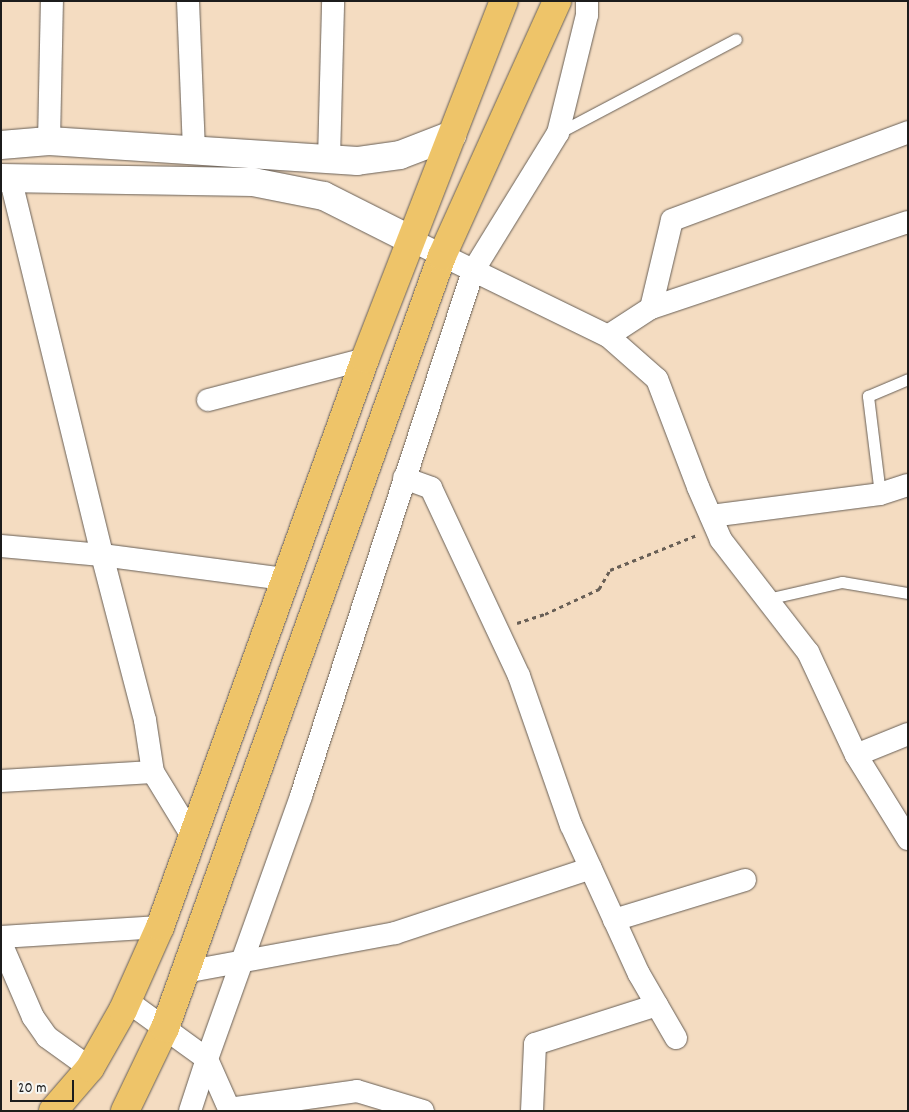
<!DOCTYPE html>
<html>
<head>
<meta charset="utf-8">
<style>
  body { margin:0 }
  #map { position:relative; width:909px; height:1112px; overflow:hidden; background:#f4dcc1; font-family:Dekko,sans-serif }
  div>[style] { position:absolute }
  .path>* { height:3px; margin-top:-1.5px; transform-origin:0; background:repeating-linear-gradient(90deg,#685f56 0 4px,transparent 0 8px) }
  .roads { filter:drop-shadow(0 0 1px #685f56) drop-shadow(0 0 1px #685f56) }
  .service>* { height:11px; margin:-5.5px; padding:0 5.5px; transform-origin:5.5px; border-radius:5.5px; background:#fff }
  .minor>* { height:22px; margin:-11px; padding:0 11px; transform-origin:11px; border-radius:11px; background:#fff }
  .tertiary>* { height:28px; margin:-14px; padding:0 14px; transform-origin:14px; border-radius:14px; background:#fff }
  .primary>* { height:28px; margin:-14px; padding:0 14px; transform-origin:14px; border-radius:14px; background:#eec469 }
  span { translate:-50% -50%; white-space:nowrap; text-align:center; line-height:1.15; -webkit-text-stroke:5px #f6f6f2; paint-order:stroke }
  .frame { position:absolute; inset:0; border:2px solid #1c1c1c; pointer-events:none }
  .scale { position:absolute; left:10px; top:1080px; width:64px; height:22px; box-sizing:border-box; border:2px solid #1c1c1c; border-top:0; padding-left:6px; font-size:15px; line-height:18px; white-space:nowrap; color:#1c1c1c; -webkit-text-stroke:4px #f6f6f2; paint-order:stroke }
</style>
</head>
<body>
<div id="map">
  <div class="path">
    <div style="left:517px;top:623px;width:29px;rotate:-18deg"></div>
    <div style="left:545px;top:614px;width:60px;rotate:-24.8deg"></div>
    <div style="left:599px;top:589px;width:22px;rotate:-60deg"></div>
    <div style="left:610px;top:570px;width:94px;rotate:-21.9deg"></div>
  </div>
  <div class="roads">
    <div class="service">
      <div style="left:558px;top:133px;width:201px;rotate:-27.8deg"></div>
      <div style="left:880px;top:494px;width:99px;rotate:-97deg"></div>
      <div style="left:868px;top:396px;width:43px;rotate:-23deg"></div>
      <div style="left:767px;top:599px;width:77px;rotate:-12.8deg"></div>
      <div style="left:842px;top:582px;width:67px;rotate:9.5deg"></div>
    </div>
    <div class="minor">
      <div style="left:188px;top:1px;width:149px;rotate:87.7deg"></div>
      <div style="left:49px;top:141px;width:140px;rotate:-88.8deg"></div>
      <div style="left:329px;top:159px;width:158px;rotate:-88.5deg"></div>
      <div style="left:10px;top:177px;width:389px;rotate:76.3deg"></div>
      <div style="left:102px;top:555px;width:171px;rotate:75.4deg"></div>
      <div style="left:145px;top:720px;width:53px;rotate:81.3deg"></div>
      <div style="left:153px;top:772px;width:75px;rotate:58.6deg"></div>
      <div style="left:411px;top:240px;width:219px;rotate:26deg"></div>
      <div style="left:608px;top:336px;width:51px;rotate:-33.1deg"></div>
      <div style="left:651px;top:308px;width:271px;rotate:-18.5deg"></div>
      <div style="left:651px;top:308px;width:90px;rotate:-76.6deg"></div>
      <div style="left:672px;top:220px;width:252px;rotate:-20.4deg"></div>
      <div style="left:608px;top:336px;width:65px;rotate:41.3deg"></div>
      <div style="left:657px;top:379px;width:116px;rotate:69.2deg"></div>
      <div style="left:698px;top:487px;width:58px;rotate:66.5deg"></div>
      <div style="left:721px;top:540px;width:142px;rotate:52.2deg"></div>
      <div style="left:808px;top:652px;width:114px;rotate:65deg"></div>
      <div style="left:208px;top:400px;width:162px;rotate:-14.6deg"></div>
      <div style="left:404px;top:478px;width:29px;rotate:20deg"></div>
      <div style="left:431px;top:488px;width:208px;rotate:64.9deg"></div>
      <div style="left:519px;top:676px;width:158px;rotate:70.8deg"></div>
      <div style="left:571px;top:825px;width:164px;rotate:65.5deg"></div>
      <div style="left:639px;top:974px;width:74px;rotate:60deg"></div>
      <div style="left:711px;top:516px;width:170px;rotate:-7.4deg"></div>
      <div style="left:880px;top:494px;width:29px;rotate:-18deg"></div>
      <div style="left:1px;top:546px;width:101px;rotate:5.1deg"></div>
      <div style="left:102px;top:555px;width:184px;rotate:7.5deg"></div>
      <div style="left:908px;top:734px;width:56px;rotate:158deg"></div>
      <div style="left:856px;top:755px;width:99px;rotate:58.2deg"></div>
      <div style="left:1px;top:781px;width:152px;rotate:-3.4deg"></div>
      <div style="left:614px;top:920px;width:137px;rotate:-17deg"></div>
      <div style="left:1px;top:937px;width:159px;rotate:-3.6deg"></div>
      <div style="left:1px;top:943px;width:81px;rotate:66.6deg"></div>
      <div style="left:33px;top:1017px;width:24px;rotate:55deg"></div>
      <div style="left:47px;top:1037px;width:53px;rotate:35.8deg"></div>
      <div style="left:185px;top:972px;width:214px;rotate:-10.5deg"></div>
      <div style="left:395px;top:933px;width:206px;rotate:-18.3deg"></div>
      <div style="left:127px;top:1001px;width:99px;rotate:35.9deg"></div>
      <div style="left:207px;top:1059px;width:55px;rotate:108.1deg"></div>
      <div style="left:229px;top:1109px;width:129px;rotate:-8deg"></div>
      <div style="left:357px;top:1091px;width:69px;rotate:16.9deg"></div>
      <div style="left:230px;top:1111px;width:57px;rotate:-113.9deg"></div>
      <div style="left:207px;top:1059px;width:279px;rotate:-70.3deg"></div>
      <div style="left:301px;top:796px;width:552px;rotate:-71.86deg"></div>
      <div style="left:473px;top:271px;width:162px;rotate:-58.4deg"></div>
      <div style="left:558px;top:133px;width:122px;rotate:-76.2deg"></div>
      <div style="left:587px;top:15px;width:14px;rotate:-90deg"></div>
      <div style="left:532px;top:1111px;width:67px;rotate:-87.4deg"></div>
      <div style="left:535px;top:1044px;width:128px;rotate:-17.7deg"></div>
    </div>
    <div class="tertiary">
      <div style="left:1px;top:145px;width:48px;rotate:-4.8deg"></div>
      <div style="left:49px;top:141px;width:309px;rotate:3.7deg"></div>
      <div style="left:357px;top:161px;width:43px;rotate:-7.9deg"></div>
      <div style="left:400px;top:155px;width:56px;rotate:-21deg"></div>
      <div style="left:1px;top:178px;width:252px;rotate:0.9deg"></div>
      <div style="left:253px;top:182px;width:72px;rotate:11.2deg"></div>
      <div style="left:324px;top:196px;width:97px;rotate:26.8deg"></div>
    </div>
    <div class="primary">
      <div style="left:53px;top:1111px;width:57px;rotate:-49.3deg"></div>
      <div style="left:90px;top:1068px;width:67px;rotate:-60.4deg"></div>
      <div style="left:123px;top:1010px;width:91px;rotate:-66deg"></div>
      <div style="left:160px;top:927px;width:604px;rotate:-70.15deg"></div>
      <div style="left:365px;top:359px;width:384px;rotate:-68.8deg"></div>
      <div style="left:125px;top:1111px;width:92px;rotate:-64.3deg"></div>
      <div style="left:165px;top:1028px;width:820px;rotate:-70.26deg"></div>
      <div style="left:442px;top:256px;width:280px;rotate:-65.7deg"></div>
    </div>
  </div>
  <div class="frame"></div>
  <div class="scale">20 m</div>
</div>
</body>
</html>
